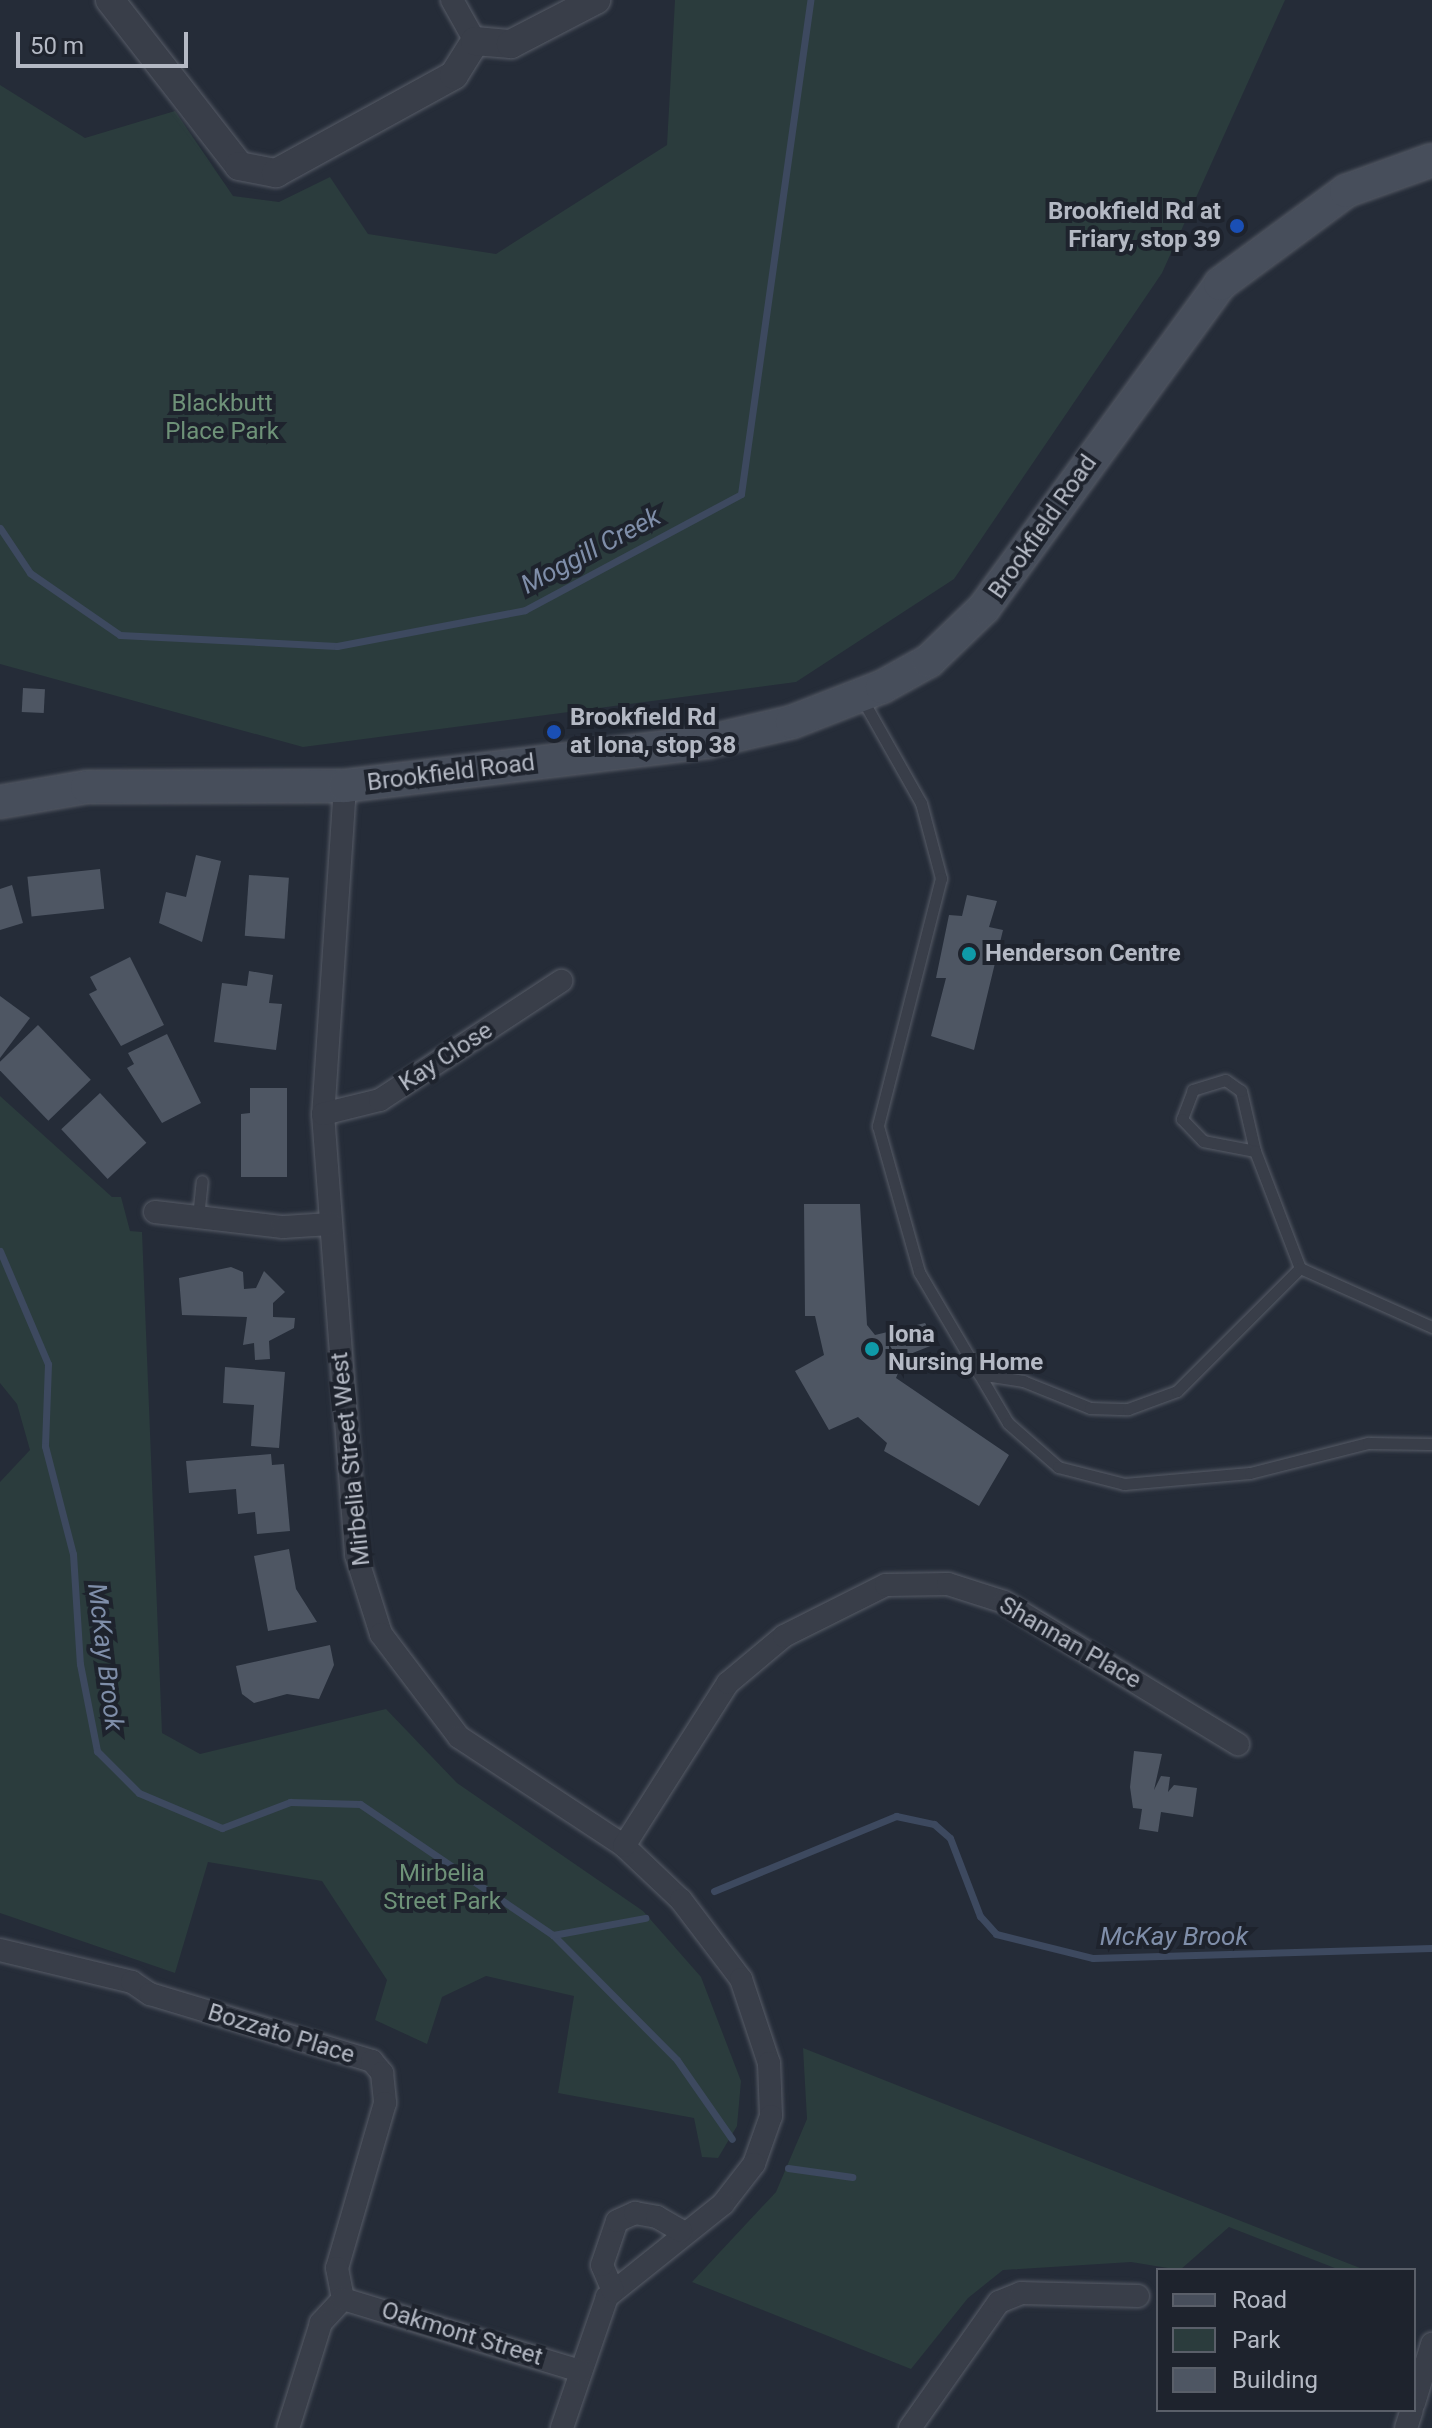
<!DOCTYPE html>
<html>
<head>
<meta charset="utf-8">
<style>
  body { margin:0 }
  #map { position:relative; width:1432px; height:2428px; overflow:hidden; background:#252c38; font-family:Roboto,sans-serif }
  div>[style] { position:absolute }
  .green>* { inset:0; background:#2b3c3d }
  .stream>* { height:7px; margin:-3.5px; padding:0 3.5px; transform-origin:3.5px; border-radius:3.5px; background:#3d495f }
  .building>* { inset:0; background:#4e5663; transform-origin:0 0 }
  .roads { filter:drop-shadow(0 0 2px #575c67) drop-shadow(0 0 2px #575c67) }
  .service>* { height:11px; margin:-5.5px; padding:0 5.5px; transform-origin:5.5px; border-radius:5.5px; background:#393e49 }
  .minor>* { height:22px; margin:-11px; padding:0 11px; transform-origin:11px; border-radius:11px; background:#393e49 }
  .tertiary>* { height:28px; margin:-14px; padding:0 14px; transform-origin:14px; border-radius:14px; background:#393e49 }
  .secondary>* { height:32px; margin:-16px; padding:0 16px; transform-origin:16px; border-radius:16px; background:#474e5b }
  .dots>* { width:22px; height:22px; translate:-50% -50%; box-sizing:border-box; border:4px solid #1e232d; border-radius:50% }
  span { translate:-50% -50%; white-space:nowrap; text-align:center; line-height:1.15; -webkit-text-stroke:8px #1e232d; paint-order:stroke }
  .poi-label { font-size:24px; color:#b4b9c4; font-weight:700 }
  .right { translate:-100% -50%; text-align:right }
  .left { translate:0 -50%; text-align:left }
  .park-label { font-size:24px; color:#6e9278 }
  .street-label { font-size:24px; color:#b4b9c4 }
  .water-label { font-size:26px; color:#7f8ea9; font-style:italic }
  .legend { position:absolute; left:1156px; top:2268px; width:260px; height:144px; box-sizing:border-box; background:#1e232d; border:2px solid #5a5f69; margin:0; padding:10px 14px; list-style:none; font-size:24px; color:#b4b9c4 }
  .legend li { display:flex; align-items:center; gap:16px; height:40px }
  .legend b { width:40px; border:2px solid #5a5f69 }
  .scale { position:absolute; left:16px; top:32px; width:172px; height:36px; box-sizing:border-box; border:4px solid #b4b9c4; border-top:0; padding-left:10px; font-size:24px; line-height:28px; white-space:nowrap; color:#b4b9c4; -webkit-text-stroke:6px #1e232d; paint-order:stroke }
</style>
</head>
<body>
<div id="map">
  <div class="green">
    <div style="clip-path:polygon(675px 0,1285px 0,1162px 273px,954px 579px,796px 682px,303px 747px,0 664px,0 85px,85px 138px,175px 111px,233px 196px,279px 202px,330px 177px,368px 234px,496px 254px,667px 145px)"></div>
    <div style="clip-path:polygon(0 1096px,112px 1197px,121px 1197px,130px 1231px,142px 1232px,162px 1733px,200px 1754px,386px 1709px,457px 1783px,643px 1911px,701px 1977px,741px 2081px,737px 2126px,718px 2158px,702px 2157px,694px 2118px,558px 2093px,574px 1996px,486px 1976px,442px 1997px,427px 2044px,375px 2020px,387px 1980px,322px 1881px,208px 1862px,175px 1973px,0 1913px,0 1482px,30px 1450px,17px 1404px,0 1383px)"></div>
    <div style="clip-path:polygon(803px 2048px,1365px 2270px,1340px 2270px,1229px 2227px,1180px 2270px,1131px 2262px,1003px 2270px,968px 2298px,911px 2369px,692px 2282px,776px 2192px,807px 2119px)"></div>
  </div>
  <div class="stream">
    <div style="left:0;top:528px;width:54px;rotate:56.3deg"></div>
    <div style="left:30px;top:573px;width:109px;rotate:34.6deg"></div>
    <div style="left:120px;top:635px;width:217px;rotate:2.9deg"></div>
    <div style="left:337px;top:646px;width:191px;rotate:-10.8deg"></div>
    <div style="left:525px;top:610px;width:245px;rotate:-28.2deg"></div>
    <div style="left:741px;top:494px;width:499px;rotate:-82deg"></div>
    <div style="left:0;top:1251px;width:123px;rotate:67deg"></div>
    <div style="left:48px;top:1364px;width:82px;rotate:92.1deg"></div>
    <div style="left:45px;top:1446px;width:112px;rotate:75.5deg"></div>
    <div style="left:73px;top:1554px;width:110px;rotate:86.4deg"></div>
    <div style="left:80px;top:1664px;width:89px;rotate:78.9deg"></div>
    <div style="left:97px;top:1751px;width:59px;rotate:45deg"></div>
    <div style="left:139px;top:1793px;width:90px;rotate:22.9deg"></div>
    <div style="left:222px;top:1828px;width:73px;rotate:-20.9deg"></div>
    <div style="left:290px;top:1802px;width:70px;rotate:1.6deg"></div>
    <div style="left:360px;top:1804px;width:233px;rotate:34.2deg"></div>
    <div style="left:553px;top:1935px;width:176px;rotate:45.2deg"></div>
    <div style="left:677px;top:2060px;width:96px;rotate:55.2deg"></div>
    <div style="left:714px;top:1891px;width:197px;rotate:-22.4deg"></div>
    <div style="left:896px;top:1816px;width:39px;rotate:12deg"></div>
    <div style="left:934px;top:1824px;width:21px;rotate:41deg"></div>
    <div style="left:950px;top:1838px;width:84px;rotate:69deg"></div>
    <div style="left:980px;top:1916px;width:24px;rotate:48deg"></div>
    <div style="left:996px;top:1934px;width:100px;rotate:13.9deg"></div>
    <div style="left:1093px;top:1958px;width:339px;rotate:-1.7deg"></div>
    <div style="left:553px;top:1935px;width:94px;rotate:-10.5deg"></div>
    <div style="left:788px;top:2168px;width:65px;rotate:8deg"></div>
  </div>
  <div class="building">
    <div style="left:23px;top:688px;width:22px;height:24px;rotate:3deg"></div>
    <div style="clip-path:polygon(196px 855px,221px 861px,202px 942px,159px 923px,166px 892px,186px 897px)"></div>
    <div style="left:100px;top:869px;width:40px;height:73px;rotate:84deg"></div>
    <div style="left:249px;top:875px;width:40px;height:61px;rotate:4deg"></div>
    <div style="clip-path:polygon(12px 885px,23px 923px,0 930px,0 889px)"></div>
    <div style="clip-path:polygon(967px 895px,997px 901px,989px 927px,1003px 930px,974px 1050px,931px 1036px,946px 978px,936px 978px,949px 915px,962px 916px)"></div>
    <div style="clip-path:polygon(130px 957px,164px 1025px,121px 1046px,89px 994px,97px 990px,90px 977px)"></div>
    <div style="clip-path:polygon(249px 971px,273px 975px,269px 1003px,282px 1004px,276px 1050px,214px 1042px,222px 983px,247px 986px)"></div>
    <div style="clip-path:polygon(0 996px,30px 1018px,0 1058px)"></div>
    <div style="left:38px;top:1025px;width:76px;height:59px;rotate:46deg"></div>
    <div style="clip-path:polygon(167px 1034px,201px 1103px,162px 1123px,127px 1068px,134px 1064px,128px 1053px)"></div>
    <div style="clip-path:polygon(250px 1088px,287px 1088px,287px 1177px,241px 1177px,241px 1114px,250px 1113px)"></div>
    <div style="left:100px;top:1093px;width:68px;height:53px;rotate:47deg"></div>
    <div style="clip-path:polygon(804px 1204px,860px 1204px,867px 1325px,875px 1335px,925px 1323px,938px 1343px,905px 1356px,896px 1378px,1009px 1455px,979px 1506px,884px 1451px,887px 1443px,858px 1417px,829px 1430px,795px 1371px,824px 1355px,815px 1316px,805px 1316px)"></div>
    <div style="clip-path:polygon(231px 1267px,243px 1272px,244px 1289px,256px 1288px,264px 1271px,285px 1292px,273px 1303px,273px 1317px,295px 1318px,294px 1328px,269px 1341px,270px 1359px,255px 1360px,254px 1343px,243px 1345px,247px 1317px,182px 1315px,179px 1278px)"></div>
    <div style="clip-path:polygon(225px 1367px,285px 1372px,279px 1448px,251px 1446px,254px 1405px,223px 1403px)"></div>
    <div style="clip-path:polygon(271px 1454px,272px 1465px,284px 1464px,290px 1531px,257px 1534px,255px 1512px,238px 1514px,236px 1489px,189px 1493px,186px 1461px)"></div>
    <div style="clip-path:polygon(289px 1549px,296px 1589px,317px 1622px,268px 1631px,254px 1556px)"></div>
    <div style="clip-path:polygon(330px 1645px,334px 1665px,319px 1699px,287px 1694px,254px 1703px,242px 1694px,236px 1666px)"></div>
    <div style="clip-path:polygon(1134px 1751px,1162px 1754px,1154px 1790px,1161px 1776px,1170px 1777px,1168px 1792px,1174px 1785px,1197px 1788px,1193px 1817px,1161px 1812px,1158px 1832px,1139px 1829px,1142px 1809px,1133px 1808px,1130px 1787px)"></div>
  </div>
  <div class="roads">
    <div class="service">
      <div style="left:861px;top:697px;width:122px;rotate:60.5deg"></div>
      <div style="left:921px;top:803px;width:78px;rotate:75.1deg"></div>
      <div style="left:941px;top:878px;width:256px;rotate:104.3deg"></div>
      <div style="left:878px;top:1126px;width:152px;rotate:74.3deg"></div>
      <div style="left:919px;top:1272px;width:175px;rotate:59.5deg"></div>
      <div style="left:1008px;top:1423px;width:67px;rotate:41.3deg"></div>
      <div style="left:1058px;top:1467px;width:68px;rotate:14.4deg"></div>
      <div style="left:1124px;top:1484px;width:126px;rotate:-5deg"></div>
      <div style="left:1250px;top:1473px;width:122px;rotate:-14.3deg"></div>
      <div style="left:1368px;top:1443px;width:64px;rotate:0.9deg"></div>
      <div style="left:1255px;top:1151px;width:62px;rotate:-103.1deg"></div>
      <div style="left:1241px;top:1091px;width:19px;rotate:-145deg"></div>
      <div style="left:1225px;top:1080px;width:34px;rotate:163deg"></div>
      <div style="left:1193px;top:1090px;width:31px;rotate:111deg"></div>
      <div style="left:1182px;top:1119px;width:30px;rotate:46deg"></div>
      <div style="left:1203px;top:1141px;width:53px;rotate:10.9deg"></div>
      <div style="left:1255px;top:1151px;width:125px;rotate:69deg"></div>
      <div style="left:198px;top:1217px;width:36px;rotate:-84deg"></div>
      <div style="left:979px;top:1374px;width:45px;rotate:9deg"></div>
      <div style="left:1023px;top:1381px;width:72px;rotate:21.9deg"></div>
      <div style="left:1090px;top:1408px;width:38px;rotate:2deg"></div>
      <div style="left:1128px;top:1409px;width:52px;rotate:-20.2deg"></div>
      <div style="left:1177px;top:1391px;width:174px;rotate:-45deg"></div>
      <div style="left:1300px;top:1268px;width:145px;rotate:24.1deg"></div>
    </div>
    <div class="minor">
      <div style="left:452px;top:0;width:47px;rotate:60.7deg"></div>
      <div style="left:345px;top:786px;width:329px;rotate:93.8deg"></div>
      <div style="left:323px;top:1114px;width:442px;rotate:85.7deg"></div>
      <div style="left:356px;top:1555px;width:83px;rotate:72.4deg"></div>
      <div style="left:381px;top:1634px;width:129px;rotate:52.9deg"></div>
      <div style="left:459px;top:1737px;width:198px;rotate:33.4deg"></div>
      <div style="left:624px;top:1846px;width:79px;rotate:43.5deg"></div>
      <div style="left:681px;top:1900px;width:99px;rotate:52.8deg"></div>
      <div style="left:741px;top:1979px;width:89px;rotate:71.6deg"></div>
      <div style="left:769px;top:2063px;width:53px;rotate:87.8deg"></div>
      <div style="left:771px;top:2116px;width:51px;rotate:109.5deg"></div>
      <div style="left:754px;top:2164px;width:51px;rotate:127.8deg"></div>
      <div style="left:723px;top:2204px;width:149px;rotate:141.3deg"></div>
      <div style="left:607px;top:2297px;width:139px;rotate:109deg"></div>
      <div style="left:323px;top:1114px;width:59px;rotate:-13.8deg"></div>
      <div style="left:380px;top:1100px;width:217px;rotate:-33.3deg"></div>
      <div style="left:155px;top:1212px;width:129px;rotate:6.7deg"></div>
      <div style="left:283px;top:1227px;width:48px;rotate:-3.6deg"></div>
      <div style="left:624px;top:1846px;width:193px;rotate:-57.5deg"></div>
      <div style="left:728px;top:1683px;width:73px;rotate:-40deg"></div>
      <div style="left:784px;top:1636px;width:114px;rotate:-26.6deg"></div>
      <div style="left:886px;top:1585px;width:62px;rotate:-0.9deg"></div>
      <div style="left:948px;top:1584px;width:59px;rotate:17.8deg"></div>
      <div style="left:1004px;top:1602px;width:274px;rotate:31.3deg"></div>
      <div style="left:0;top:1950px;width:136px;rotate:13.6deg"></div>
      <div style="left:132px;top:1982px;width:22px;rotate:34deg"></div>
      <div style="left:150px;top:1994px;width:232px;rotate:16.8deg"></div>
      <div style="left:372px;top:2061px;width:16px;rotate:50deg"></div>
      <div style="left:382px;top:2073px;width:30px;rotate:84deg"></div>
      <div style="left:385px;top:2103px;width:172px;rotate:106.2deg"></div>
      <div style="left:337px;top:2268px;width:32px;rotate:79deg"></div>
      <div style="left:343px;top:2299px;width:33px;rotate:133deg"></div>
      <div style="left:321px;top:2323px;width:110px;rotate:107.4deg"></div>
      <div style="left:613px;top:2291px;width:28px;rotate:-113deg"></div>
      <div style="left:602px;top:2265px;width:46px;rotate:-71.2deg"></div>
      <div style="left:617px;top:2221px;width:20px;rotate:-24deg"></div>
      <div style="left:635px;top:2213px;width:22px;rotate:10deg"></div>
      <div style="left:657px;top:2217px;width:28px;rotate:30deg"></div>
      <div style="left:343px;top:2299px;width:248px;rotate:16.9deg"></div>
      <div style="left:1414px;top:2403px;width:62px;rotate:-73deg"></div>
      <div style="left:910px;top:2428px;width:154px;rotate:-54.8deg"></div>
      <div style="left:999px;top:2302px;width:24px;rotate:-22deg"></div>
      <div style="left:1021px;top:2293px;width:117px;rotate:1.5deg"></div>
      <div style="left:1406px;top:2428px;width:19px;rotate:-72deg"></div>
    </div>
    <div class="tertiary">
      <div style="left:110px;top:0;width:210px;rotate:52.1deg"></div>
      <div style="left:239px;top:166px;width:38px;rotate:11deg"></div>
      <div style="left:276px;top:173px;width:203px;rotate:-28.8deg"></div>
      <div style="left:454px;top:75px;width:40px;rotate:-58deg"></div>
      <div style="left:475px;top:41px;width:36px;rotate:5deg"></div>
      <div style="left:511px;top:44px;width:96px;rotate:-27.4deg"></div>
    </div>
    <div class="secondary">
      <div style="left:0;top:802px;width:88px;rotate:-9.8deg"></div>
      <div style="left:87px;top:787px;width:258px;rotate:-0.2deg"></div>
      <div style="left:345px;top:786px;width:365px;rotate:-6.9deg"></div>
      <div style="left:707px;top:742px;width:87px;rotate:-13.2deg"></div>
      <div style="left:792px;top:722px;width:97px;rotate:-21.3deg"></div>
      <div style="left:882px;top:687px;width:54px;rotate:-29deg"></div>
      <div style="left:929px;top:661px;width:76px;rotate:-43.9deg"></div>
      <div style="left:984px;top:608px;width:401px;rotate:-53.9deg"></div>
      <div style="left:1220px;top:284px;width:157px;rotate:-36.4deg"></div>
      <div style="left:1346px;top:191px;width:91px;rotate:-19.8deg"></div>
    </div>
  </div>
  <div class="dots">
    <div style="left:1237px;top:226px;background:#1a4fb4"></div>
    <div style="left:554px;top:732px;background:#1a4fb4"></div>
    <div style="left:969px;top:954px;background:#0f9aa8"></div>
    <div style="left:872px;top:1349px;background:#0f9aa8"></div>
  </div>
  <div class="poi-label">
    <span class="right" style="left:1221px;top:226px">Brookfield Rd at<br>Friary, stop 39</span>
    <span class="left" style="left:570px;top:732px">Brookfield Rd<br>at Iona, stop 38</span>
    <span class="left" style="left:985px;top:954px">Henderson Centre</span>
    <span class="left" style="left:888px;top:1349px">Iona<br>Nursing Home</span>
  </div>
  <div class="park-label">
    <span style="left:222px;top:418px">Blackbutt<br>Place Park</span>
    <span style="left:442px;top:1888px">Mirbelia<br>Street Park</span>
  </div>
  <div class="street-label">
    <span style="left:1043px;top:527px;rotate:-55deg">Brookfield Road</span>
    <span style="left:451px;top:773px;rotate:-7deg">Brookfield Road</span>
    <span style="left:446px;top:1057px;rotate:-33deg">Kay Close</span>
    <span style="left:351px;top:1459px;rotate:-96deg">Mirbelia Street West</span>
    <span style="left:1070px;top:1643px;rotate:30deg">Shannan Place</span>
    <span style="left:281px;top:2034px;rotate:17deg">Bozzato Place</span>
    <span style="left:462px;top:2334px;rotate:17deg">Oakmont Street</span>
  </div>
  <div class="water-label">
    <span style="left:591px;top:551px;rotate:-28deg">Moggill Creek</span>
    <span style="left:105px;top:1657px;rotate:83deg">McKay Brook</span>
    <span style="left:1174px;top:1937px">McKay Brook</span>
  </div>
  <ul class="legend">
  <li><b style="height:10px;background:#474e5b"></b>Road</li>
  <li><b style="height:22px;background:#2b3c3d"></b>Park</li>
  <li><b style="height:22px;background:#4e5663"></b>Building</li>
  </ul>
  <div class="scale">50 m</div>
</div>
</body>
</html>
